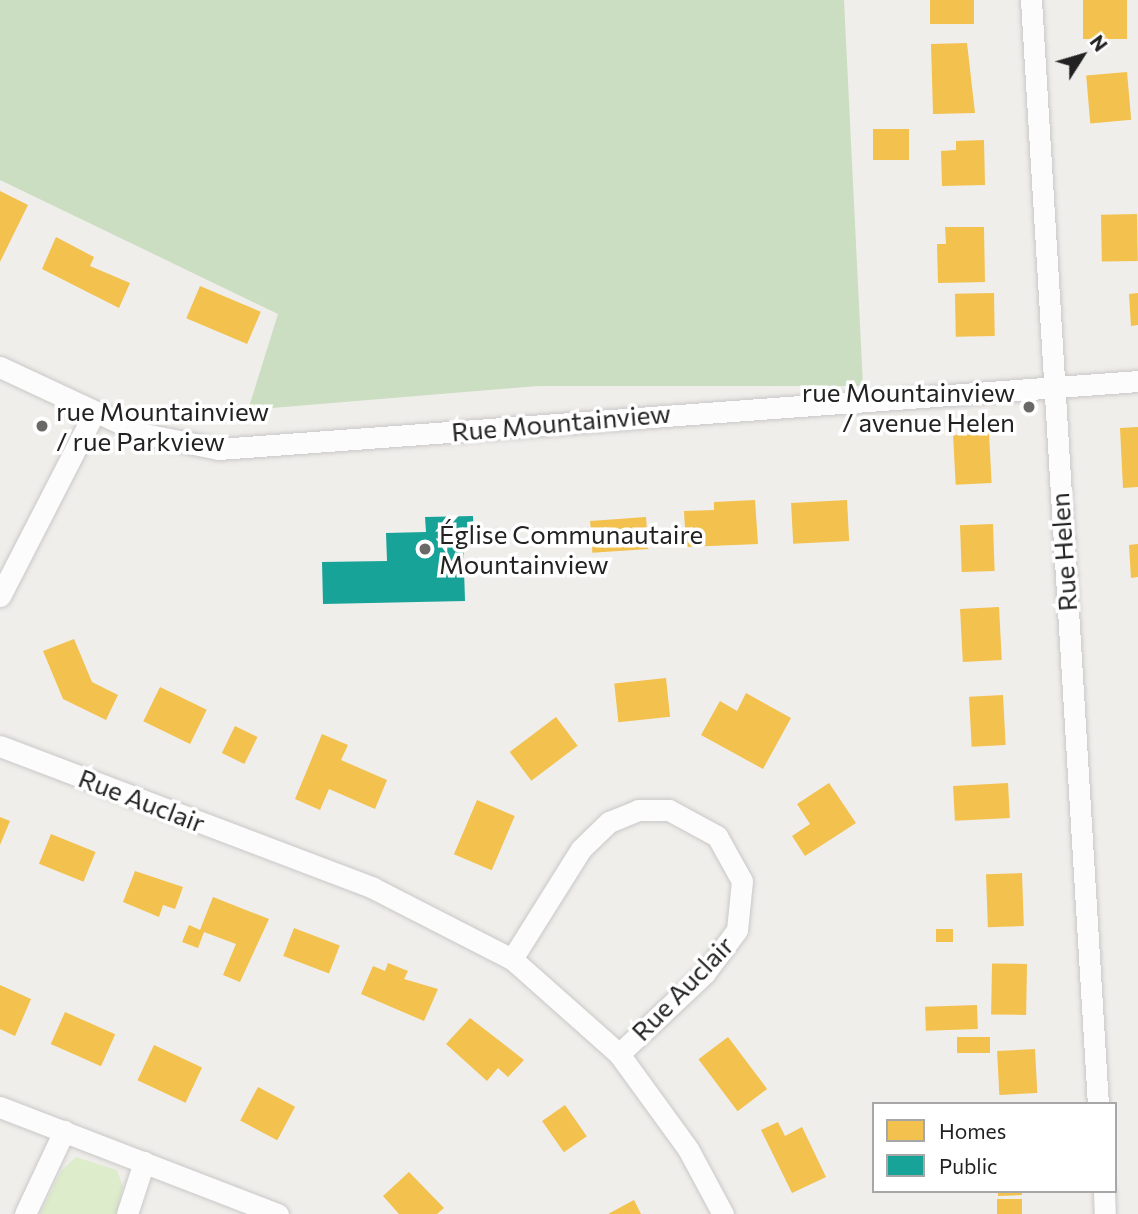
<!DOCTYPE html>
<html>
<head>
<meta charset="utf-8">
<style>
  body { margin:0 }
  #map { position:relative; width:1138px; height:1214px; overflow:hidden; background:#f0eeeb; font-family:Commissioner,sans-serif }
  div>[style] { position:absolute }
  .grass>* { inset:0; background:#ddeccb }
  .forest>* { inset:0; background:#cbdec1 }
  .homes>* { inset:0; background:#f2c14e; transform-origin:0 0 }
  .public>* { inset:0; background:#17a398 }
  .roads { filter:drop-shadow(0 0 2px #c9c8c7) drop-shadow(0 0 2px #c9c8c7) }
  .street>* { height:21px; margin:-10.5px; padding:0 10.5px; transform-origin:10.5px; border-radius:10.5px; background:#fdfcfc }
  .dots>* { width:19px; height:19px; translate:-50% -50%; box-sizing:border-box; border:4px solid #fff; border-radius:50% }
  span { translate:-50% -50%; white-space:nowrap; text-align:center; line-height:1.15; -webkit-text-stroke:7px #fff; paint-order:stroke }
  .poi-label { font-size:26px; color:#222 }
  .right { translate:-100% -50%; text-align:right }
  .left { translate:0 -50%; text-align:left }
  .street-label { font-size:26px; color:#222 }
  .legend { position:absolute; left:872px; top:1102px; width:245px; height:91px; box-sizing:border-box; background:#fff; border:2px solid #a7a7a7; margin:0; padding:9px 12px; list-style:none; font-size:21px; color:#222 }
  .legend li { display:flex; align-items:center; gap:14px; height:35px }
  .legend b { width:35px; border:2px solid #a7a7a7 }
  .north { position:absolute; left:1047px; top:21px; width:70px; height:70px; -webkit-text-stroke:5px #fff; paint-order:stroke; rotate:53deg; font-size:19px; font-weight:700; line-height:28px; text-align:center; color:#222 }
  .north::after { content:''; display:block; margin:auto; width:24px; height:32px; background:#222; clip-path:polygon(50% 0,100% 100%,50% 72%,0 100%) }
</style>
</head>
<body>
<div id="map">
  <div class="grass">
    <div style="clip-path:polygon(76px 1157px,117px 1170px,123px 1187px,116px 1214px,40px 1214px,61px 1171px)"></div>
  </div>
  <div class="forest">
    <div style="clip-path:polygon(0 0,844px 0,863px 386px,537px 386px,248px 410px,278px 314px,0 180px)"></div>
  </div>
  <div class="homes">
    <div style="left:930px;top:0;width:44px;height:24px"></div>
    <div style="left:1083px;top:0;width:44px;height:39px"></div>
    <div style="clip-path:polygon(967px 43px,975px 113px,933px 114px,931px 44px)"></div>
    <div style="left:1127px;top:72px;width:48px;height:41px;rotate:85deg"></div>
    <div style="left:909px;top:129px;width:31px;height:36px;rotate:90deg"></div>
    <div style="clip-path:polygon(984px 140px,985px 185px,942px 186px,941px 151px,956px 150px,956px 141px)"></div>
    <div style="clip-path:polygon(0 191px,28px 205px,0 262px)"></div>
    <div style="left:1137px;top:214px;width:47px;height:36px;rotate:89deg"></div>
    <div style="clip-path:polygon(945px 227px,984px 227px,985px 282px,938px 283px,937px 244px,946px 244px)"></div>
    <div style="clip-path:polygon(56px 237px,94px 257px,90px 266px,130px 283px,119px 308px,42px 269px)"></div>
    <div style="left:200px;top:286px;width:66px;height:35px;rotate:23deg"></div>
    <div style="left:994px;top:293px;width:43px;height:39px;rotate:89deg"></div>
    <div style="clip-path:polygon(1138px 293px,1138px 325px,1131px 326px,1129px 294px)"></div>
    <div style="clip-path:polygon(1138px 427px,1138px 487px,1123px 488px,1120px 428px)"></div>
    <div style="left:989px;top:433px;width:50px;height:36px;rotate:87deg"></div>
    <div style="clip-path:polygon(755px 500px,758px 544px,686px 547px,684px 511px,714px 510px,714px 502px)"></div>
    <div style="left:847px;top:500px;width:41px;height:56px;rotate:87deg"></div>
    <div style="left:646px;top:517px;width:32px;height:56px;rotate:86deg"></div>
    <div style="left:993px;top:524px;width:47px;height:33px;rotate:88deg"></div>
    <div style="clip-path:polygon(1138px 544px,1138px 577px,1131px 578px,1129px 545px)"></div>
    <div style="left:999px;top:607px;width:53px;height:39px;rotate:87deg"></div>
    <div style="clip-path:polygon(74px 639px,92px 682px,118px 695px,106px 720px,63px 699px,43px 651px)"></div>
    <div style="left:666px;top:678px;width:39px;height:52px;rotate:84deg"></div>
    <div style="left:160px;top:687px;width:52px;height:38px;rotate:26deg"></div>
    <div style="clip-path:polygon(746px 693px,791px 718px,763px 769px,701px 735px,720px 701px,737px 711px)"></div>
    <div style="left:1003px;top:695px;width:50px;height:34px;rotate:87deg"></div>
    <div style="left:556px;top:717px;width:36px;height:58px;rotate:53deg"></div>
    <div style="left:235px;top:726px;width:25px;height:30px;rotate:26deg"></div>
    <div style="clip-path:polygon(322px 734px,348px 745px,341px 760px,387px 780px,375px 809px,329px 789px,320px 810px,295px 799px)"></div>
    <div style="clip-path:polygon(829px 783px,856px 823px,805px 856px,792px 836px,810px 824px,797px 804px)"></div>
    <div style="left:1008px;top:783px;width:35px;height:55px;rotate:87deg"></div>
    <div style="left:477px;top:800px;width:41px;height:59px;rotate:23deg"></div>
    <div style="clip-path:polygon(0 817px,10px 821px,0 845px)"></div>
    <div style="left:51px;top:834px;width:48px;height:32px;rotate:22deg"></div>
    <div style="clip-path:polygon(135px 871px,183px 887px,175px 909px,163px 905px,159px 917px,123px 902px)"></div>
    <div style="left:1022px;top:873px;width:53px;height:36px;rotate:88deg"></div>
    <div style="clip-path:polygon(213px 897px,269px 919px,240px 982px,223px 975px,236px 944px,204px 932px,198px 948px,182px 942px,189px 925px,200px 930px)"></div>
    <div style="left:294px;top:928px;width:49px;height:30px;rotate:21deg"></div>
    <div style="left:936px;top:929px;width:17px;height:13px"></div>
    <div style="clip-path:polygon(388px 963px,408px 971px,404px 979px,438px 989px,424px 1021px,361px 994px,373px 966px,385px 971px)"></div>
    <div style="left:1027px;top:964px;width:51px;height:35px;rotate:91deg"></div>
    <div style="clip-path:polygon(0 985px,31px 999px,15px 1036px,0 1029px)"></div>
    <div style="left:977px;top:1005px;width:24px;height:52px;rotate:88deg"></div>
    <div style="left:65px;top:1012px;width:55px;height:35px;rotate:24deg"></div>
    <div style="clip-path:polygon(470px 1018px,524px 1060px,508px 1077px,498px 1068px,487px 1081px,446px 1044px)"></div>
    <div style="left:728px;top:1037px;width:65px;height:37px;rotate:53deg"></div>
    <div style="left:990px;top:1037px;width:16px;height:33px;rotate:90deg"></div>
    <div style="left:154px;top:1045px;width:53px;height:39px;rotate:25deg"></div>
    <div style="left:1035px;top:1049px;width:44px;height:38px;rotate:87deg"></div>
    <div style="left:258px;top:1087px;width:42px;height:38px;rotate:28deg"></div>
    <div style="left:565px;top:1105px;width:38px;height:28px;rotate:55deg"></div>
    <div style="clip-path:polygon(778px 1122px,785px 1136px,802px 1127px,826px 1177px,792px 1193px,761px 1130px)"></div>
    <div style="clip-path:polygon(409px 1172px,444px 1208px,437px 1214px,399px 1214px,383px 1196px)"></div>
    <div style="clip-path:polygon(998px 1191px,1022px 1191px,1022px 1195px,998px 1196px)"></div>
    <div style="left:1022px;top:1199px;width:15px;height:25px;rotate:90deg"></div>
    <div style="clip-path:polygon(634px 1200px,641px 1214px,608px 1214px)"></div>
  </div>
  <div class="public">
    <div style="clip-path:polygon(473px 516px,474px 537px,463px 537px,465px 601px,323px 604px,322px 562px,387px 561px,386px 533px,426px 532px,425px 517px)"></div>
  </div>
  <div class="roads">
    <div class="street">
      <div style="left:1031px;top:0;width:1106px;rotate:86.53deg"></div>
      <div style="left:0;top:367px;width:159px;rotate:25deg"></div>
      <div style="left:144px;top:434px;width:76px;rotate:11.3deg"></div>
      <div style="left:219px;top:449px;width:922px;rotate:-4.23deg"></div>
      <div style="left:0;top:596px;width:206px;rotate:-62.8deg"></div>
      <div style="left:0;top:746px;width:399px;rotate:20.8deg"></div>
      <div style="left:373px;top:888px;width:156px;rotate:27.1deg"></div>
      <div style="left:512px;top:959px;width:143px;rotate:41.6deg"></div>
      <div style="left:619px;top:1054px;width:117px;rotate:54deg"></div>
      <div style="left:688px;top:1149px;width:74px;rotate:61.7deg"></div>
      <div style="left:512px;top:959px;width:130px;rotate:-57.9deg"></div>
      <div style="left:581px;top:849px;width:39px;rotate:-44deg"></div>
      <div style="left:609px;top:822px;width:31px;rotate:-22deg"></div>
      <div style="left:638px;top:810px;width:31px"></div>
      <div style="left:669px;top:810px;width:55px;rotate:28.4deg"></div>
      <div style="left:717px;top:836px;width:51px;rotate:60.9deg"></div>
      <div style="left:742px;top:881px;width:49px;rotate:95.8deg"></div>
      <div style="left:737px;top:930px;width:54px;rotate:126.7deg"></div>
      <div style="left:705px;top:973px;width:118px;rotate:136.7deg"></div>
      <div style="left:0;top:1107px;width:298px;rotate:21.1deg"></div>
      <div style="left:1104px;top:1191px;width:23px;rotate:88deg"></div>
      <div style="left:25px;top:1214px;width:92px;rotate:-64.8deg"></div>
      <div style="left:127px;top:1214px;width:55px;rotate:-71.9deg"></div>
    </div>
  </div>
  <div class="dots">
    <div style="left:1029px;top:407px;background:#6a6968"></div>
    <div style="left:42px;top:426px;background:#6a6968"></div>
    <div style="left:425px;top:549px;background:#6a6968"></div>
  </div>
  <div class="poi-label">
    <span class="right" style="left:1015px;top:407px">rue Mountainview<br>/ avenue Helen</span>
    <span class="left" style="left:56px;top:426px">rue Mountainview<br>/ rue Parkview</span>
    <span class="left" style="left:439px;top:549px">Église Communautaire<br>Mountainview</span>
  </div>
  <div class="street-label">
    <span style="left:561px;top:422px;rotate:-5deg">Rue Mountainview</span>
    <span style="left:1063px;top:552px;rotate:-94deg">Rue Helen</span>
    <span style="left:142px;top:800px;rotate:21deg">Rue Auclair</span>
    <span style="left:682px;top:988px;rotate:-46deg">Rue Auclair</span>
  </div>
  <ul class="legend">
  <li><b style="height:19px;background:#f2c14e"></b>Homes</li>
  <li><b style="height:19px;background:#17a398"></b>Public</li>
  </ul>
  <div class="north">N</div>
</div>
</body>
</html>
